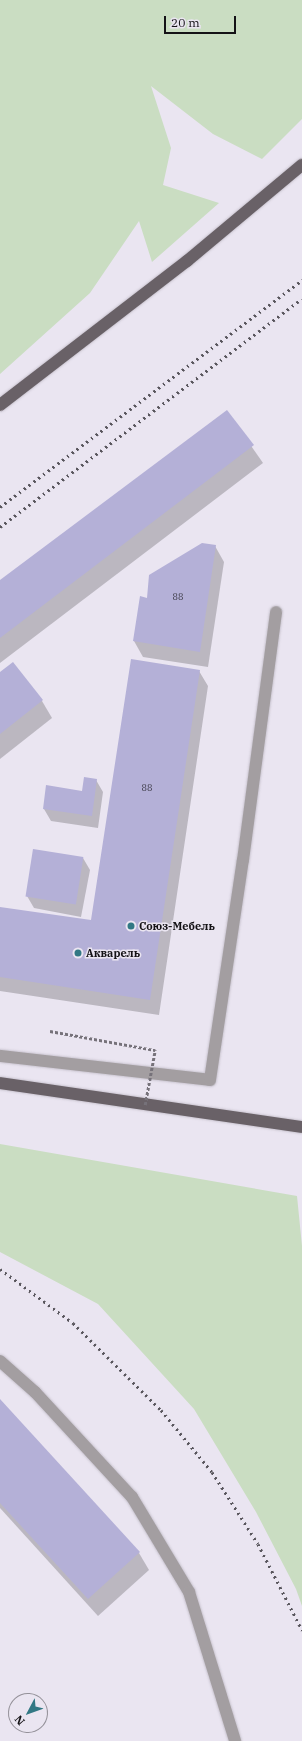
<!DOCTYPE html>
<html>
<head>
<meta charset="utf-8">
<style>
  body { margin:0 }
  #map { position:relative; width:302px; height:1741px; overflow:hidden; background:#eae5f1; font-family:"IBM Plex Serif",serif }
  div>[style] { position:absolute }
  .green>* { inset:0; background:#caddc2 }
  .shadow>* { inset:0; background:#0003 }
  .building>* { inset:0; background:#b4b0d7; transform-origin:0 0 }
  .path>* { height:2.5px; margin-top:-1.25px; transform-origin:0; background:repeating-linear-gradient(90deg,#76727a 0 3px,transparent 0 5px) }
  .roads { filter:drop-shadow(0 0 1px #c8c3ce) drop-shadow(0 0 1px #c8c3ce) }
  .service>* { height:12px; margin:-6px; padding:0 6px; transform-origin:6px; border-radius:6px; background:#a39ea1 }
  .primary>* { height:12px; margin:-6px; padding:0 6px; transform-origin:6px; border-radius:6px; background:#696167 }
  .rail>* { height:3px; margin-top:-1.5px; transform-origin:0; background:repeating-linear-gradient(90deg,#59565d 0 2px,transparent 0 6px) }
  .path-bridge>* { height:2.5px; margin-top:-1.25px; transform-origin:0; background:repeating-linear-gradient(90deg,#76727a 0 3px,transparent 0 5px) }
  .dots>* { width:11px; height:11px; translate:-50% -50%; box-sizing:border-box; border:2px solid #eae5f1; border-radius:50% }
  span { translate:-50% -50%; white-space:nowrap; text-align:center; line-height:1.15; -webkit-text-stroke:3px #eae5f1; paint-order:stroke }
  .number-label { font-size:9px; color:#3c3a46 }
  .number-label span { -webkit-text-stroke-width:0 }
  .poi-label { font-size:11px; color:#141216; font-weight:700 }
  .left { translate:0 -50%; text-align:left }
  .north { position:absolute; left:8px; top:1693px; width:40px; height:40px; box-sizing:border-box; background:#eae5f1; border:1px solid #949199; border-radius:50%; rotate:229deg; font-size:11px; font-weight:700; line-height:16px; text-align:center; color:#141216 }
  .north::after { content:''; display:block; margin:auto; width:14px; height:18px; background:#327884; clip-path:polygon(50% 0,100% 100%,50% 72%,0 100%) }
  .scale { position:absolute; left:164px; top:16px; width:72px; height:18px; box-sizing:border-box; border:2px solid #141216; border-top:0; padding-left:5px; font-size:12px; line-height:14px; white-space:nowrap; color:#141216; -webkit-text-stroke:3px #eae5f1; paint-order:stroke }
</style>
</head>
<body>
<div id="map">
  <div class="green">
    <div style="clip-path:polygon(0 0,302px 0,302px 119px,262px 159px,213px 134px,151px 86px,171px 148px,163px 185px,219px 203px,152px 262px,139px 221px,90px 293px,0 374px)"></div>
    <div style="clip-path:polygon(0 1144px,297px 1196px,302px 1246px,302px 1606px,296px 1589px,256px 1512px,194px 1409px,98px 1304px,0 1252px)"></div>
  </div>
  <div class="shadow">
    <div style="clip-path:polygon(227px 411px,263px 463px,0 663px,0 582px)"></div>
    <div style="clip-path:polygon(215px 546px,224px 562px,208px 667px,143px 657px,134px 641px,148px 599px)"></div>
    <div style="clip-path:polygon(12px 664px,42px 701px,52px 718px,0 759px,0 673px)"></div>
    <div style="clip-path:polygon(199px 671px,208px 686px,159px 1015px,0 991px,0 908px,92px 922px)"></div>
    <div style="clip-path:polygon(96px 780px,103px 792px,98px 828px,51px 821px,44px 809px,47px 787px,83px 792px)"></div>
    <div style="clip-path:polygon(83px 858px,90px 870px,81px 917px,34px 908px,27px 896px)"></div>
    <div style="clip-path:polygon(0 1400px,139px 1553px,149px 1570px,98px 1616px,0 1508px)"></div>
  </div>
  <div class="building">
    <div style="clip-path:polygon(227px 410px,254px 445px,0 638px,0 580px)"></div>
    <div style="clip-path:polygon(202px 543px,216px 545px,200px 652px,133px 641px,140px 596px,147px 598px,149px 575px)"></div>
    <div style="clip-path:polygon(131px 659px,200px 670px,150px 1000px,0 977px,0 907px,91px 920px)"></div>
    <div style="clip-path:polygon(13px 662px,43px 700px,0 734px,0 672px)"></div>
    <div style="clip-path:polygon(84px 777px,97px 779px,92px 816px,43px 809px,46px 785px,82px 791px)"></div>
    <div style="left:33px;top:849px;width:51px;height:48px;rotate:9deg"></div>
    <div style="clip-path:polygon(0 1399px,140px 1552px,88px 1599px,0 1503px)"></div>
  </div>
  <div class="path">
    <div style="left:50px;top:1031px;width:107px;rotate:10.3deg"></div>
  </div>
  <div class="roads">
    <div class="service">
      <div style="left:0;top:1056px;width:211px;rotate:6.5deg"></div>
      <div style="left:210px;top:1080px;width:222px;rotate:-81.5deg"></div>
      <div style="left:243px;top:860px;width:250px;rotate:-82.4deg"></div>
      <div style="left:0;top:1361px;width:47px;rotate:41.5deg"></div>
      <div style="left:35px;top:1392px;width:143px;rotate:47.3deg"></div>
      <div style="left:132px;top:1497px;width:111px;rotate:59deg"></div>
      <div style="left:189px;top:1592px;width:156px;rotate:72.8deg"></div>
    </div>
    <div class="primary">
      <div style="left:0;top:405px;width:236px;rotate:-37.6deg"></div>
      <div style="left:187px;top:261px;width:150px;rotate:-39.9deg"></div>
      <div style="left:0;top:1083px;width:305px;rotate:8.3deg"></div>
    </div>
  </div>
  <div class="rail">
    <div style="left:0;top:507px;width:378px;rotate:-36.9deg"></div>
    <div style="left:0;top:527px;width:378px;rotate:-37.1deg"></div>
    <div style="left:0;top:1269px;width:91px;rotate:36.5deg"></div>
    <div style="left:73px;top:1323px;width:124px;rotate:44.7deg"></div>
    <div style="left:161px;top:1410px;width:80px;rotate:50.6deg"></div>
    <div style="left:212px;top:1472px;width:85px;rotate:57.4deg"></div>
    <div style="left:258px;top:1544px;width:97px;rotate:62.9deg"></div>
  </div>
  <div class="path-bridge">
    <div style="left:145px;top:1105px;width:56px;rotate:-79.7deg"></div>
  </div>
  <div class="dots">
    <div style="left:131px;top:926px;background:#327884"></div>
    <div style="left:78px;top:953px;background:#327884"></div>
  </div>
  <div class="number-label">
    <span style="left:178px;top:597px">88</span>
    <span style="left:147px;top:788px">88</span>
  </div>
  <div class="poi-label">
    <span class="left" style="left:139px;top:926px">Союз-Мебель</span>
    <span class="left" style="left:86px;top:953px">Акварель</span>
  </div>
  <div class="north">N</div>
  <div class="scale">20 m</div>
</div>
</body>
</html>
